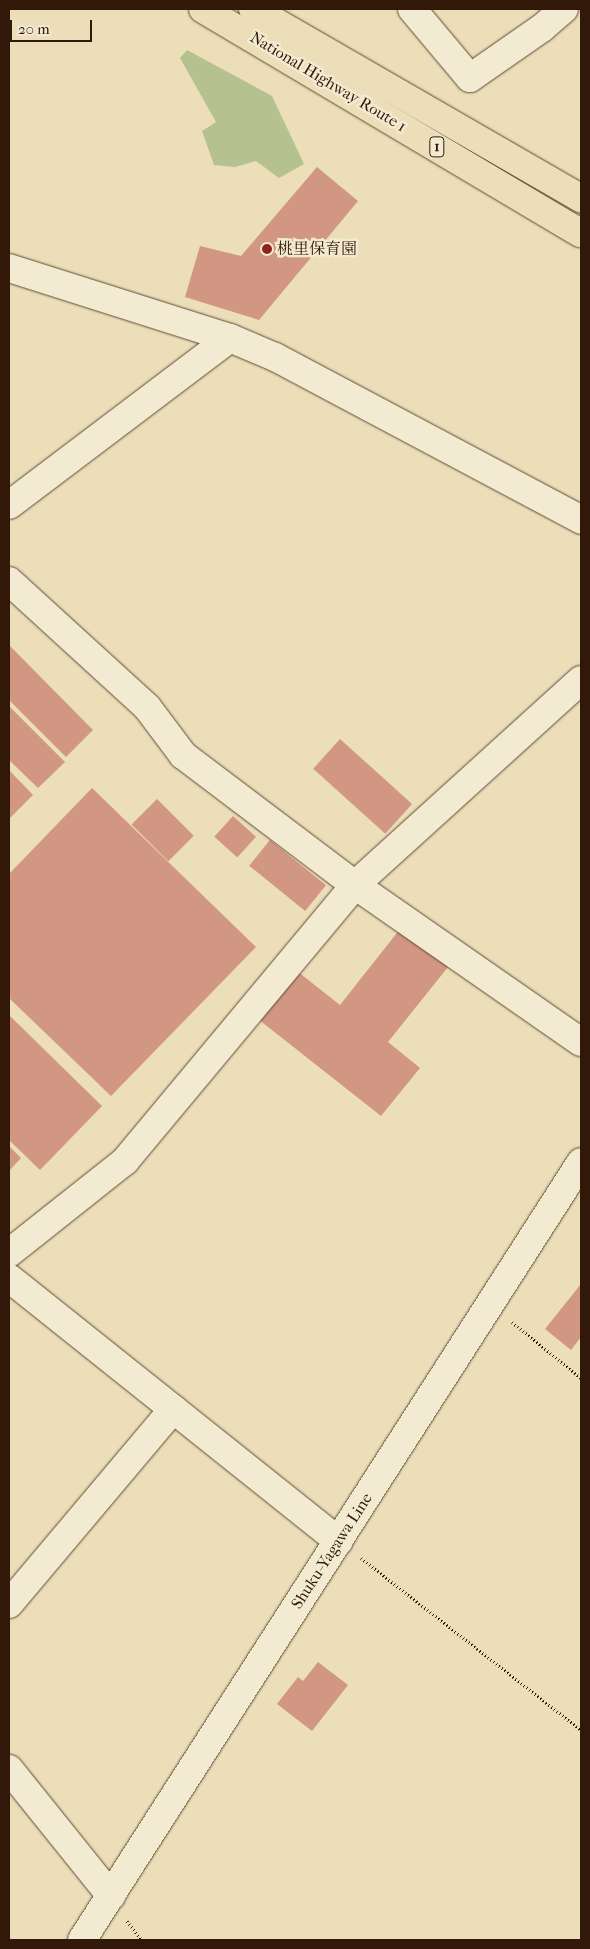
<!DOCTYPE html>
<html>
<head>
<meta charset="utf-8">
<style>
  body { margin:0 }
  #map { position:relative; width:590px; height:1949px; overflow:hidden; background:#ebdeb8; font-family:"IM FELL French Canon","Noto Serif JP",serif }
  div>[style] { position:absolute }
  .green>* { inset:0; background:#b6c190 }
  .building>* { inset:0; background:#d29783; transform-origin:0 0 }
  .path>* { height:3px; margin-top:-1.5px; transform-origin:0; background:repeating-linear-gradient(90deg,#321809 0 1px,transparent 0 3.5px) }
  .roads { filter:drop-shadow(0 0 1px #604a35) drop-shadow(0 0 1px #604a35) }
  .minor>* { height:28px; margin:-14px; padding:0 14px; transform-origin:14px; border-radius:14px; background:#f2ead1 }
  .secondary>* { height:28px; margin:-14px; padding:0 14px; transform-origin:14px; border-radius:14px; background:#f2ead1 }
  .trunk>* { height:28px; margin:-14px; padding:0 14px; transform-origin:14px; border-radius:14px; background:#ebdeb8 }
  .dots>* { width:14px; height:14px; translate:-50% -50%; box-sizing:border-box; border:2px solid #f2ead1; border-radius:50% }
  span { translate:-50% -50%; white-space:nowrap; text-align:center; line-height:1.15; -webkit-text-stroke:5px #f2ead1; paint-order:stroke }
  .shield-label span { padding:1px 4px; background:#f2ead1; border:1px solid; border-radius:4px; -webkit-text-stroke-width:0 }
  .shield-label { font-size:15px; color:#321809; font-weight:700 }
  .street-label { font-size:16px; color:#321809 }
  .poi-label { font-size:16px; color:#321809 }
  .left { translate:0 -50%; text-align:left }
  .frame { position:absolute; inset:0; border:10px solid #321809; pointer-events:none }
  .scale { position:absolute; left:10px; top:20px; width:82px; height:22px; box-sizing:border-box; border:2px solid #321809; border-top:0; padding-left:6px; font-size:15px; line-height:18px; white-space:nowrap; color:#321809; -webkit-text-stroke:4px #f2ead1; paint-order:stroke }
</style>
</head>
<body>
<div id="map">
  <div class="green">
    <div style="clip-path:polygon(187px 50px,272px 96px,304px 164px,279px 178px,256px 161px,235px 167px,214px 165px,202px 131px,216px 122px,180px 58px)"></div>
  </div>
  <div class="building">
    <div style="clip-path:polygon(317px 167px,358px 201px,259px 320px,185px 297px,200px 246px,241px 256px)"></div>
    <div style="clip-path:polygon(9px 645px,93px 730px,66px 757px,9px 700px)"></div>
    <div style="clip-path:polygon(9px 706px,65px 762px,38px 788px,9px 760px)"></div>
    <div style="left:340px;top:739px;width:97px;height:40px;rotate:42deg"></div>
    <div style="clip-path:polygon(9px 770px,33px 795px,9px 819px)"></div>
    <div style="clip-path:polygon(92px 788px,256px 947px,111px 1096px,9px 998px,9px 874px)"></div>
    <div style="left:157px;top:799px;width:52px;height:36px;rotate:45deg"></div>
    <div style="left:233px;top:816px;width:31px;height:28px;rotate:42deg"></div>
    <div style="left:270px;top:840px;width:72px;height:33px;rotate:39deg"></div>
    <div style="clip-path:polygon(400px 929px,448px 967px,388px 1042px,420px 1068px,381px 1116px,258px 1019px,297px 971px,340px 1005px)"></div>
    <div style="clip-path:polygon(9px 1015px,102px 1106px,40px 1170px,9px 1140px)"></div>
    <div style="clip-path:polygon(9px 1146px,21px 1158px,9px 1171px)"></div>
    <div style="clip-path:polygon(581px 1284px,581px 1337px,571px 1350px,545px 1329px)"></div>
    <div style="clip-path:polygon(318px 1662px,348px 1685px,312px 1731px,277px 1704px,298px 1677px,303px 1681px)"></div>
  </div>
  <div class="path">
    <div style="left:512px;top:1322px;width:89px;rotate:39.1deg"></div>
    <div style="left:361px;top:1558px;width:279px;rotate:38deg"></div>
    <div style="left:127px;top:1921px;width:24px;rotate:52deg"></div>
  </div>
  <div class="roads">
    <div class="minor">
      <div style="left:412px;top:9px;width:90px;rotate:50deg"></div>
      <div style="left:470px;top:78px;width:88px;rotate:-34.8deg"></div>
      <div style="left:542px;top:28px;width:29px;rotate:-41deg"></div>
      <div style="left:9px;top:268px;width:232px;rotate:17.6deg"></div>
      <div style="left:230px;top:338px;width:277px;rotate:142.9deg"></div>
      <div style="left:230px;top:338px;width:49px;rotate:22.9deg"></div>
      <div style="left:275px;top:357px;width:347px;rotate:28deg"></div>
      <div style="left:9px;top:581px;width:187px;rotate:42.4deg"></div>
      <div style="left:147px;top:707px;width:60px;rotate:53.1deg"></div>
      <div style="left:183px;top:755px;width:216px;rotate:37.1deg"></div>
      <div style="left:355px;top:885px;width:275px;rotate:34.8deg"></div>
      <div style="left:9px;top:1253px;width:148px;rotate:-38.4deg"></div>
      <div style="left:125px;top:1161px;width:359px;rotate:-50.2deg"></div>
      <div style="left:355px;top:885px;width:305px;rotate:-42.2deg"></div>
      <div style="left:9px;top:1278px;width:422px;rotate:38.6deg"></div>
      <div style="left:9px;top:1604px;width:255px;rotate:-49.9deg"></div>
      <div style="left:9px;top:1769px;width:163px;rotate:51.2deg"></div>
    </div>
    <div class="secondary">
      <div style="left:82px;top:1940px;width:924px;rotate:-57.32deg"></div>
    </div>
    <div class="trunk">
      <div style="left:203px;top:9px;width:439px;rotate:30.7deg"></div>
      <div style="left:253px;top:9px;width:379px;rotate:30deg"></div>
    </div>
  </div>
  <div class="dots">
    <div style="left:267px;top:249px;background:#8f2418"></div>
  </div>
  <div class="shield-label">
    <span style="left:437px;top:147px">1</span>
  </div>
  <div class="street-label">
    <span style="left:328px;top:82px;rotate:31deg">National Highway Route 1</span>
    <span style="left:332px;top:1551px;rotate:-57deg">Shuku-Yagawa Line</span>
  </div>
  <div class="poi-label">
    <span class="left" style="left:277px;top:249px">桃里保育園</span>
  </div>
  <div class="frame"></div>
  <div class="scale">20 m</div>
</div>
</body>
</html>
